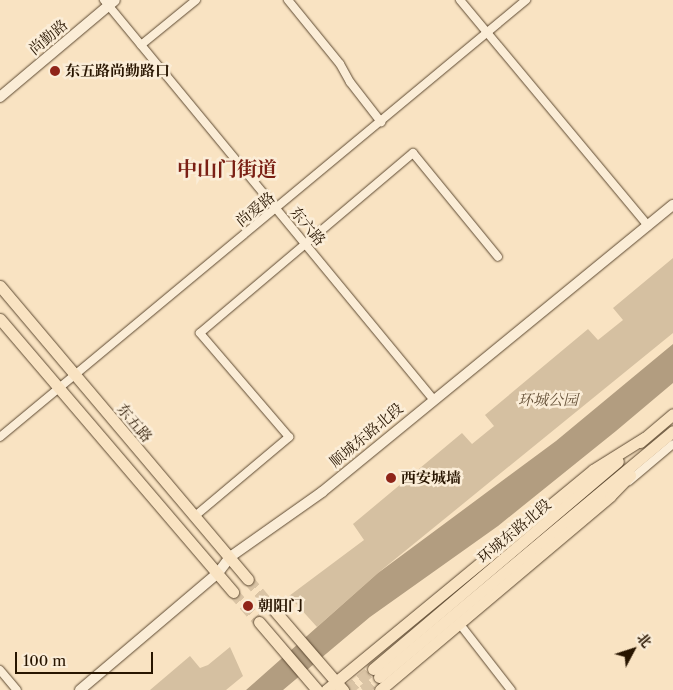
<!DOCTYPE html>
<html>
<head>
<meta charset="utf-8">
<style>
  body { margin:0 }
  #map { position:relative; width:673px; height:690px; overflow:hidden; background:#f9e3c2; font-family:"Libre Caslon Text","Noto Serif SC",serif }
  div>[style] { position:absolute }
  .green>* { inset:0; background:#d5c0a1 }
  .water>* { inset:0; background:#b29d80 }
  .primary-tunnel>* { height:11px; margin-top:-5.5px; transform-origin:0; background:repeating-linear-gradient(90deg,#dac4a5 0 11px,transparent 0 16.5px) }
  .roads { filter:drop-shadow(0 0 1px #5c4830) drop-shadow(0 0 1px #5c4830) }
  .street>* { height:8px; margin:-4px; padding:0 4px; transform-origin:4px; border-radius:4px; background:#fbedd7 }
  .secondary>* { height:10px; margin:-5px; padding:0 5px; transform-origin:5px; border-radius:5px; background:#fbedd7 }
  .primary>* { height:11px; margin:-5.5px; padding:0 5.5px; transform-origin:5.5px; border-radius:5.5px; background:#f9e3c2 }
  .dots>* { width:14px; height:14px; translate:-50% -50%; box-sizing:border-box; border:2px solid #fbedd7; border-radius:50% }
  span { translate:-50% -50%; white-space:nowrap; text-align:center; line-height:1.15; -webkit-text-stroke:5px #fbedd7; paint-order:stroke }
  .street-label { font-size:15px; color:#281500 }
  .poi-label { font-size:15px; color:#281500; font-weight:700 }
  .left { translate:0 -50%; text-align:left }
  .park-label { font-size:15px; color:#655138; font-style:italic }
  .district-label { font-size:20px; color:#7a1f14; font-weight:700 }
  .north { position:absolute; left:608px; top:625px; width:50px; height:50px; -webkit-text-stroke:4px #fbedd7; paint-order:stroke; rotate:50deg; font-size:14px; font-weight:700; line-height:20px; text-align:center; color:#281500 }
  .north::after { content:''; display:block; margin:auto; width:18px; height:22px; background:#281500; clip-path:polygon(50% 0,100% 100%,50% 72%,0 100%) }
  .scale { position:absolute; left:15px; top:652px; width:138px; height:22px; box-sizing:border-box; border:2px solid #281500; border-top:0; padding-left:6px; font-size:15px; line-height:18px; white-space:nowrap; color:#281500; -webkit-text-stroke:4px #fbedd7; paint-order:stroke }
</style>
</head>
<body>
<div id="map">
  <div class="green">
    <div style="clip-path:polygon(673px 258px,673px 333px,378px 573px,317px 627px,289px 596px,364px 540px,353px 524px,462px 433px,472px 444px,494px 426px,485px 415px,588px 329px,598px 340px,623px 320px,613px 308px)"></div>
    <div style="clip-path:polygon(230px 647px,243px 676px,226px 690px,150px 690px,190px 656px,200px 668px,208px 665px)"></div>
  </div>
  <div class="water">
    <div style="clip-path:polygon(673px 344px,673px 383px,616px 431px,498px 526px,370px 617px,283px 690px,246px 690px,378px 573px,556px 441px)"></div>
  </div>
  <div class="primary-tunnel">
    <div style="left:248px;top:579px;width:40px;rotate:50deg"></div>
    <div style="left:233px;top:592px;width:40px;rotate:49deg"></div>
    <div style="left:347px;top:690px;width:33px;rotate:-39deg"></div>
    <div style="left:363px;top:690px;width:21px;rotate:-39deg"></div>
  </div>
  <div class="roads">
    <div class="street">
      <div style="left:104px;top:0;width:517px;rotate:50.49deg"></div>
      <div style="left:288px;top:0;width:82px;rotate:50.9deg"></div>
      <div style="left:340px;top:64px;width:21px;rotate:61deg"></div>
      <div style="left:350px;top:82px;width:51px;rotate:52.2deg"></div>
      <div style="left:460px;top:0;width:294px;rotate:50.2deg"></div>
      <div style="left:141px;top:45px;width:71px;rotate:-39.3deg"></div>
      <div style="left:0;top:437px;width:684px;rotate:-39.72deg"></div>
      <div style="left:629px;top:481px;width:57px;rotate:-40.1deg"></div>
      <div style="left:195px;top:516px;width:123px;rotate:-40deg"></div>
      <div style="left:289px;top:437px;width:137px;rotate:-130.6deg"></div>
      <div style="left:200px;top:333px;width:279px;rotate:-40.2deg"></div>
      <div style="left:413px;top:153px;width:134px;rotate:50.7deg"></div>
      <div style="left:459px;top:623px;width:85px;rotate:52.2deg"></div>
      <div style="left:0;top:670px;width:26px;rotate:50deg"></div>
    </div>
    <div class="secondary">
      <div style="left:0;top:97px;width:150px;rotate:-40.1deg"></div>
      <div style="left:80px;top:690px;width:181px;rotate:-40.3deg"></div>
      <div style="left:218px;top:573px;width:20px;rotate:-53deg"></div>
      <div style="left:230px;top:557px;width:113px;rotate:-35.2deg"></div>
      <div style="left:322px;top:492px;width:453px;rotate:-39.3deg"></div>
    </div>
    <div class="primary">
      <div style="left:0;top:286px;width:384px;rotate:49.8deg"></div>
      <div style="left:0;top:319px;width:359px;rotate:49.5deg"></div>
      <div style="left:640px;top:442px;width:43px;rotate:-40.3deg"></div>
      <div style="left:274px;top:610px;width:106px;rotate:49.2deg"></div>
      <div style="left:259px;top:622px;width:89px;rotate:49.5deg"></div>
      <div style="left:373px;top:669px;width:321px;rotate:-40.3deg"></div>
      <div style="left:379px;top:677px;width:383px;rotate:-39.9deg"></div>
      <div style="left:326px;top:690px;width:346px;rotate:-39.5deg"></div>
      <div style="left:593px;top:470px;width:60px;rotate:-32.1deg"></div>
      <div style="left:380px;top:690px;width:301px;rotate:-40.1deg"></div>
      <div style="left:610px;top:496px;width:29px;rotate:-46deg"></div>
    </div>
  </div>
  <div class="dots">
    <div style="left:55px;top:71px;background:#8f2418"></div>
    <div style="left:391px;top:478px;background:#8f2418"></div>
    <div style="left:248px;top:606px;background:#8f2418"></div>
  </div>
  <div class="street-label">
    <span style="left:48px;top:37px;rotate:-40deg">尚勤路</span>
    <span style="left:255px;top:209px;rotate:-39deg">尚爱路</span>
    <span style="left:308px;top:226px;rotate:50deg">东六路</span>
    <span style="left:135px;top:423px;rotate:50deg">东五路</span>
    <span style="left:366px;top:435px;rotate:-40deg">顺城东路北段</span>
    <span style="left:514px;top:531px;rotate:-40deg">环城东路北段</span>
  </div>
  <div class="poi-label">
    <span class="left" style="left:65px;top:71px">东五路尚勤路口</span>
    <span class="left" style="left:401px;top:478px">西安城墙</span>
    <span class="left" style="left:258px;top:606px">朝阳门</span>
  </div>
  <div class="park-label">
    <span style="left:548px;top:400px">环城公园</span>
  </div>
  <div class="district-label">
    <span style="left:227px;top:169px">中山门街道</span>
  </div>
  <div class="north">北</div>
  <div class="scale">100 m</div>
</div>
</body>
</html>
